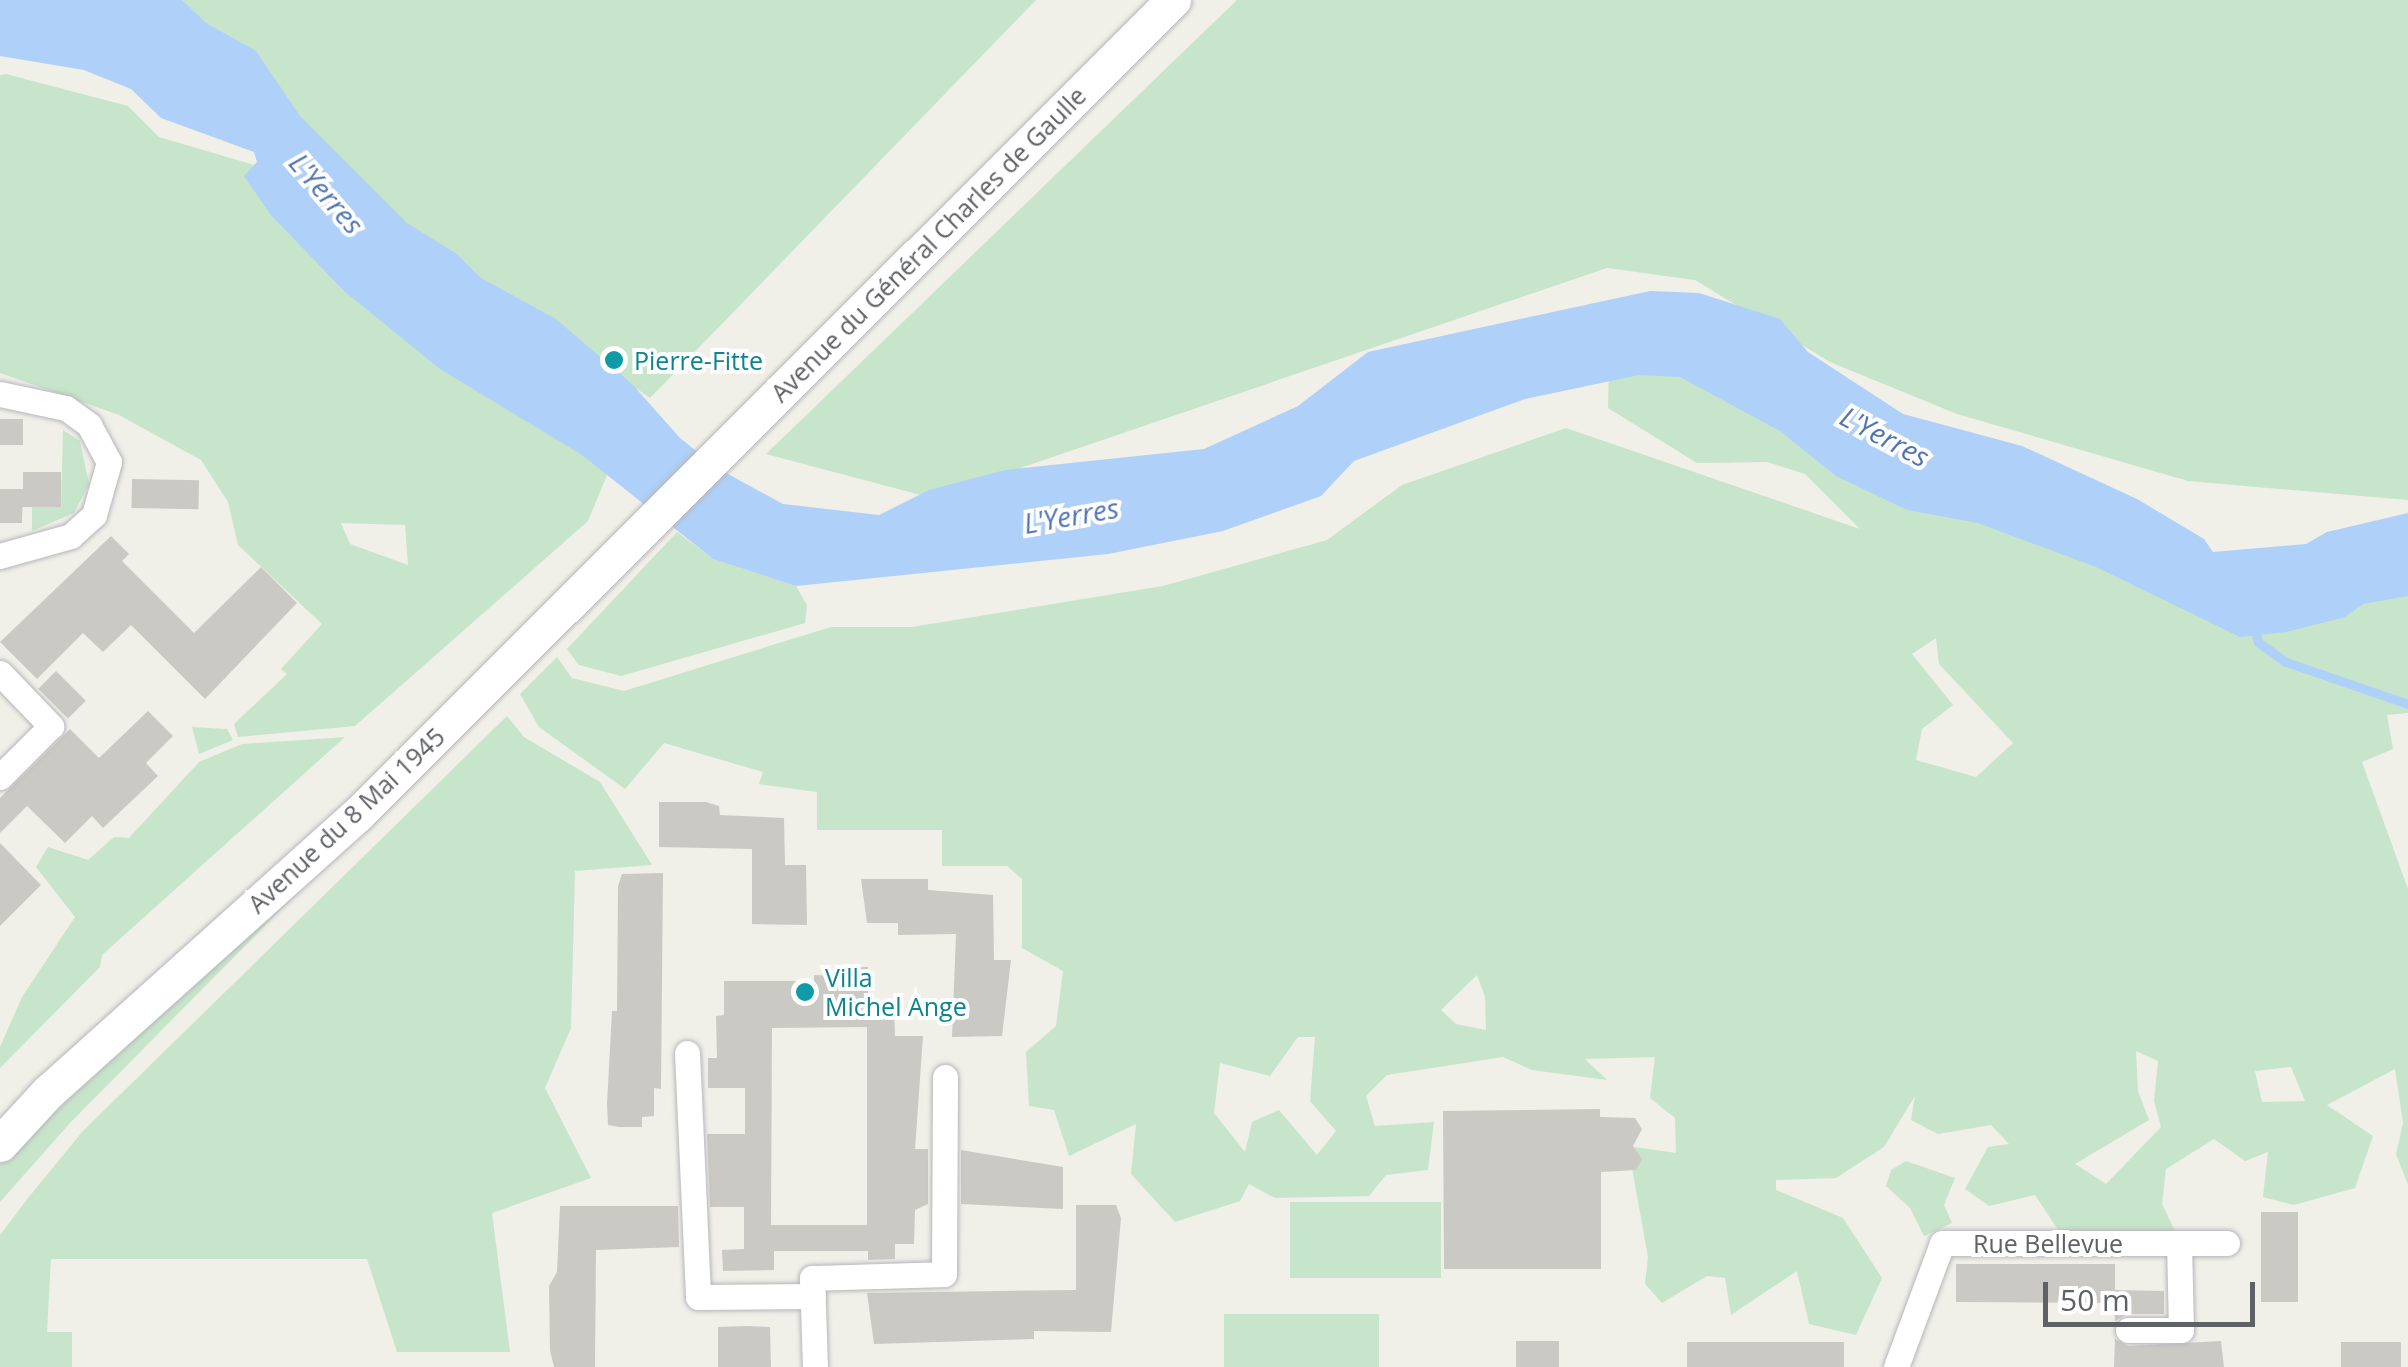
<!DOCTYPE html>
<html>
<head>
<meta charset="utf-8">
<style>
  body { margin:0 }
  #map { position:relative; width:2408px; height:1367px; overflow:hidden; background:#f0efe8; font-family:"Open Sans",sans-serif }
  div>[style] { position:absolute }
  .green>* { inset:0; background:#c7e5ca; transform-origin:0 0 }
  .water>* { inset:0; background:#afd0f8 }
  .stream>* { height:9px; margin:-4.5px; padding:0 4.5px; transform-origin:4.5px; border-radius:4.5px; background:#afd0f8 }
  .building>* { inset:0; background:#cbc9c4; transform-origin:0 0 }
  .roads { filter:drop-shadow(0 0 2px #b5b6bb) drop-shadow(0 0 2px #b5b6bb) }
  .street>* { height:25px; margin:-12.5px; padding:0 12.5px; transform-origin:12.5px; border-radius:12.5px; background:#fff }
  .secondary>* { height:35px; margin:-17.5px; padding:0 17.5px; transform-origin:17.5px; border-radius:17.5px; background:#fff }
  .dots>* { width:28px; height:28px; translate:-50% -50%; box-sizing:border-box; border:5px solid #fff; border-radius:50% }
  span { translate:-50% -50%; white-space:nowrap; text-align:center; line-height:1.15; -webkit-text-stroke:8px #fff; paint-order:stroke }
  .street-label { font-size:25px; color:#5f6166 }
  .culture-label { font-size:25px; color:#0d838f }
  .left { translate:0 -50%; text-align:left }
  .water-label { font-size:28px; color:#5074b2; font-style:italic }
  .scale { position:absolute; left:2043px; top:1282px; width:212px; height:45px; box-sizing:border-box; border:5px solid #5f6166; border-top:0; padding-left:12px; font-size:30px; line-height:35px; white-space:nowrap; color:#5f6166; -webkit-text-stroke:8px #fff; paint-order:stroke }
</style>
</head>
<body>
<div id="map">
  <div class="green">
    <div style="clip-path:polygon(138px 0,1036px 0,650px 398px,362px 200px)"></div>
    <div style="clip-path:polygon(1237px 0,2408px 0,2408px 500px,2188px 481px,1957px 414px,1830px 362px,1695px 280px,1607px 268px,932px 498px,766px 454px)"></div>
    <div style="clip-path:polygon(evenodd,6px 74px,128px 106px,159px 137px,271px 170px,612px 463px,588px 521px,355px 726px,238px 737px,234px 724px,287px 674px,281px 669px,322px 624px,238px 545px,228px 502px,201px 460px,119px 415px,0 373px,0 75px,6px 74px,341px 523px,405px 525px,408px 565px,350px 544px,341px 523px)"></div>
    <div style="clip-path:polygon(evenodd,1609px 364px,1678px 367px,1948px 489px,2035px 544px,2145px 567px,2408px 583px,2408px 713px,2387px 715px,2393px 749px,2362px 762px,2408px 889px,2408px 1185px,2396px 1154px,2403px 1123px,2395px 1069px,2327px 1105px,2373px 1136px,2355px 1188px,2294px 1205px,2263px 1197px,2268px 1152px,2245px 1161px,2214px 1139px,2166px 1169px,2162px 1204px,2178px 1237px,2076px 1257px,2035px 1195px,1989px 1206px,1965px 1189px,1988px 1147px,2009px 1144px,1991px 1125px,1938px 1134px,1911px 1120px,1915px 1096px,1884px 1147px,1836px 1178px,1776px 1180px,1776px 1190px,1843px 1218px,1882px 1278px,1856px 1335px,1809px 1324px,1797px 1271px,1731px 1315px,1725px 1278px,1707px 1276px,1662px 1303px,1645px 1284px,1648px 1257px,1628px 1146px,1676px 1153px,1675px 1118px,1650px 1098px,1655px 1057px,1585px 1059px,1607px 1080px,1532px 1070px,1503px 1057px,1387px 1075px,1366px 1096px,1375px 1126px,1434px 1122px,1428px 1170px,1386px 1175px,1369px 1196px,1275px 1198px,1249px 1184px,1240px 1201px,1175px 1222px,1131px 1174px,1136px 1124px,1069px 1156px,1054px 1110px,1029px 1106px,1026px 1052px,1056px 1026px,1063px 971px,1022px 948px,1022px 879px,1007px 866px,942px 866px,942px 830px,817px 830px,817px 792px,759px 784px,763px 772px,664px 743px,625px 789px,539px 727px,520px 694px,557px 657px,572px 678px,624px 691px,831px 627px,912px 627px,1163px 586px,1327px 540px,1402px 485px,1566px 428px,1860px 529px,1805px 474px,1767px 462px,1697px 463px,1608px 408px,1609px 364px,1936px 638px,1939px 664px,2013px 743px,1976px 777px,1916px 760px,1922px 729px,1953px 705px,1912px 654px,1936px 638px,1609px 364px,1477px 975px,1485px 997px,1486px 1030px,1456px 1024px,1441px 1010px,1477px 975px,1609px 364px,1298px 1037px,1315px 1037px,1310px 1101px,1336px 1131px,1317px 1155px,1279px 1110px,1252px 1122px,1245px 1152px,1214px 1113px,1220px 1063px,1270px 1076px,1298px 1037px,1609px 364px,2136px 1051px,2158px 1061px,2154px 1101px,2161px 1127px,2106px 1184px,2075px 1164px,2149px 1120px,2138px 1091px,2136px 1051px,1609px 364px,2291px 1067px,2305px 1101px,2262px 1102px,2255px 1071px,2291px 1067px)"></div>
    <div style="clip-path:polygon(63px 430px,80px 441px,89px 484px,74px 513px,32px 531px,32px 507px,61px 506px)"></div>
    <div style="clip-path:polygon(677px 532px,713px 559px,796px 586px,807px 605px,805px 623px,621px 676px,579px 665px,567px 649px)"></div>
    <div style="clip-path:polygon(507px 716px,524px 737px,600px 782px,652px 865px,575px 871px,571px 1028px,545px 1088px,591px 1178px,492px 1213px,510px 1352px,397px 1352px,367px 1259px,51px 1259px,47px 1332px,72px 1332px,72px 1367px,0 1367px,0 1235px,28px 1198px,83px 1131px)"></div>
    <div style="clip-path:polygon(192px 727px,227px 729px,233px 740px,199px 754px)"></div>
    <div style="clip-path:polygon(345px 737px,102px 955px,100px 967px,0 1068px,0 1047px,22px 997px,75px 917px,36px 867px,48px 847px,88px 860px,114px 837px,129px 838px,199px 762px,242px 744px)"></div>
    <div style="clip-path:polygon(306px 884px,70px 1123px,0 1202px,0 1164px,9px 1153px)"></div>
    <div style="clip-path:polygon(1906px 1161px,1955px 1178px,1944px 1205px,1952px 1223px,1924px 1236px,1910px 1208px,1886px 1186px,1891px 1170px)"></div>
    <div style="left:1441px;top:1202px;width:76px;height:151px;rotate:90deg"></div>
    <div style="left:1224px;top:1314px;width:155px;height:53px"></div>
  </div>
  <div class="water">
    <div style="clip-path:polygon(0 0,182px 0,206px 23px,256px 51px,300px 116px,407px 223px,457px 254px,481px 278px,556px 319px,632px 384px,680px 438px,717px 468px,783px 504px,879px 515px,929px 490px,1005px 470px,1204px 449px,1298px 406px,1368px 352px,1650px 291px,1699px 293px,1780px 319px,1808px 352px,1903px 414px,2022px 446px,2137px 499px,2204px 539px,2213px 552px,2306px 544px,2327px 532px,2408px 513px,2408px 596px,2363px 604px,2345px 617px,2286px 632px,2240px 637px,2096px 567px,1978px 523px,1907px 510px,1836px 476px,1780px 431px,1680px 377px,1639px 375px,1525px 399px,1354px 461px,1321px 496px,1223px 531px,1108px 554px,796px 586px,713px 559px,582px 455px,440px 369px,344px 291px,270px 214px,244px 176px,257px 162px,254px 152px,161px 118px,131px 89px,84px 70px,0 56px)"></div>
  </div>
  <div class="stream">
    <div style="left:2254px;top:629px;width:14px;rotate:73deg"></div>
    <div style="left:2258px;top:642px;width:34px;rotate:36deg"></div>
    <div style="left:2286px;top:662px;width:129px;rotate:19deg"></div>
  </div>
  <div class="building">
    <div style="left:0;top:419px;width:23px;height:26px"></div>
    <div style="clip-path:polygon(23px 472px,61px 472px,61px 507px,22px 507px,23px 490px,22px 523px,0 523px,0 489px,23px 489px)"></div>
    <div style="left:132px;top:479px;width:67px;height:29px;rotate:1deg"></div>
    <div style="clip-path:polygon(111px 536px,129px 554px,122px 561px,194px 633px,261px 567px,297px 603px,205px 699px,131px 625px,103px 652px,83px 633px,37px 679px,0 642px)"></div>
    <div style="left:56px;top:671px;width:42px;height:25px;rotate:45deg"></div>
    <div style="clip-path:polygon(148px 711px,173px 736px,146px 763px,158px 776px,103px 828px,92px 816px,65px 843px,27px 806px,0 833px,0 798px,70px 729px,99px 758px)"></div>
    <div style="clip-path:polygon(659px 802px,706px 802px,719px 806px,720px 815px,784px 818px,785px 865px,806px 865px,807px 925px,752px 924px,752px 849px,659px 847px)"></div>
    <div style="clip-path:polygon(0 843px,41px 885px,0 926px)"></div>
    <div style="clip-path:polygon(663px 873px,661px 1089px,654px 1088px,654px 1116px,642px 1117px,642px 1127px,619px 1127px,608px 1125px,607px 1104px,612px 1011px,617px 1011px,618px 886px,622px 874px)"></div>
    <div style="clip-path:polygon(861px 879px,928px 879px,928px 890px,993px 895px,994px 960px,1011px 960px,1002px 1036px,952px 1037px,956px 934px,898px 935px,898px 923px,867px 923px)"></div>
    <div style="clip-path:polygon(evenodd,846px 967px,868px 967px,868px 1002px,894px 1002px,895px 1036px,923px 1036px,915px 1149px,928px 1149px,928px 1204px,915px 1210px,914px 1244px,895px 1244px,895px 1259px,868px 1260px,868px 1251px,774px 1251px,774px 1270px,723px 1271px,722px 1250px,744px 1249px,744px 1207px,710px 1207px,707px 1134px,745px 1134px,745px 1088px,708px 1088px,708px 1058px,717px 1058px,716px 1016px,724px 1015px,724px 981px,814px 981px,814px 975px,846px 976px,846px 967px,867px 1027px,867px 1225px,771px 1225px,772px 1028px,867px 1027px)"></div>
    <div style="clip-path:polygon(1600px 1109px,1600px 1117px,1635px 1118px,1642px 1129px,1633px 1146px,1642px 1159px,1636px 1170px,1601px 1172px,1601px 1269px,1444px 1269px,1443px 1111px)"></div>
    <div style="clip-path:polygon(961px 1150px,1063px 1167px,1063px 1209px,961px 1204px)"></div>
    <div style="clip-path:polygon(1076px 1205px,1116px 1205px,1121px 1218px,1111px 1332px,1034px 1331px,1034px 1339px,874px 1344px,867px 1293px,1076px 1290px)"></div>
    <div style="clip-path:polygon(560px 1206px,678px 1206px,679px 1247px,596px 1250px,595px 1367px,554px 1367px,550px 1350px,549px 1286px,557px 1272px)"></div>
    <div style="left:2261px;top:1212px;width:37px;height:90px"></div>
    <div style="clip-path:polygon(1956px 1264px,2115px 1264px,2115px 1290px,2164px 1291px,2164px 1314px,2127px 1314px,2115px 1321px,2114px 1303px,1956px 1302px)"></div>
    <div style="clip-path:polygon(747px 1326px,770px 1327px,771px 1367px,718px 1367px,718px 1327px)"></div>
    <div style="clip-path:polygon(2115px 1339px,2128px 1346px,2221px 1341px,2224px 1367px,2114px 1367px)"></div>
    <div style="left:1516px;top:1341px;width:43px;height:26px"></div>
    <div style="left:1687px;top:1342px;width:157px;height:25px"></div>
    <div style="left:2341px;top:1342px;width:60px;height:25px"></div>
  </div>
  <div class="roads">
    <div class="street">
      <div style="left:0;top:394px;width:67px;rotate:12deg"></div>
      <div style="left:66px;top:408px;width:29px;rotate:36deg"></div>
      <div style="left:89px;top:425px;width:42px;rotate:61.6deg"></div>
      <div style="left:109px;top:462px;width:55px;rotate:105.8deg"></div>
      <div style="left:94px;top:515px;width:31px;rotate:138deg"></div>
      <div style="left:71px;top:536px;width:74px;rotate:164.3deg"></div>
      <div style="left:0;top:673px;width:74px;rotate:46.1deg"></div>
      <div style="left:51px;top:726px;width:72px;rotate:135deg"></div>
      <div style="left:687px;top:1053px;width:244px;rotate:87.4deg"></div>
      <div style="left:698px;top:1297px;width:115px;rotate:-0.5deg"></div>
      <div style="left:2128px;top:1330px;width:53px"></div>
      <div style="left:2181px;top:1330px;width:87px;rotate:-91.3deg"></div>
      <div style="left:815px;top:1367px;width:89px;rotate:-91.9deg"></div>
      <div style="left:812px;top:1278px;width:132px;rotate:-1.7deg"></div>
      <div style="left:944px;top:1274px;width:197px;rotate:-89.7deg"></div>
      <div style="left:1896px;top:1367px;width:132px;rotate:-69.6deg"></div>
      <div style="left:1942px;top:1243px;width:285px"></div>
    </div>
    <div class="secondary">
      <div style="left:0;top:1144px;width:71px;rotate:-47.3deg"></div>
      <div style="left:48px;top:1092px;width:416px;rotate:-41.9deg"></div>
      <div style="left:358px;top:814px;width:1152px;rotate:-44.96deg"></div>
    </div>
  </div>
  <div class="dots">
    <div style="left:614px;top:360px;background:#0f9aa8"></div>
    <div style="left:805px;top:992px;background:#0f9aa8"></div>
  </div>
  <div class="street-label">
    <span style="left:928px;top:244px;rotate:-45deg">Avenue du Général Charles de Gaulle</span>
    <span style="left:346px;top:820px;rotate:-43deg">Avenue du 8 Mai 1945</span>
    <span style="left:2048px;top:1243px">Rue Bellevue</span>
  </div>
  <div class="culture-label">
    <span class="left" style="left:634px;top:360px">Pierre-Fitte</span>
    <span class="left" style="left:825px;top:992px">Villa<br>Michel Ange</span>
  </div>
  <div class="water-label">
    <span style="left:327px;top:193px;rotate:49deg">L'Yerres</span>
    <span style="left:1885px;top:436px;rotate:28deg">L'Yerres</span>
    <span style="left:1071px;top:515px;rotate:-10deg">L'Yerres</span>
  </div>
  <div class="scale">50 m</div>
</div>
</body>
</html>
